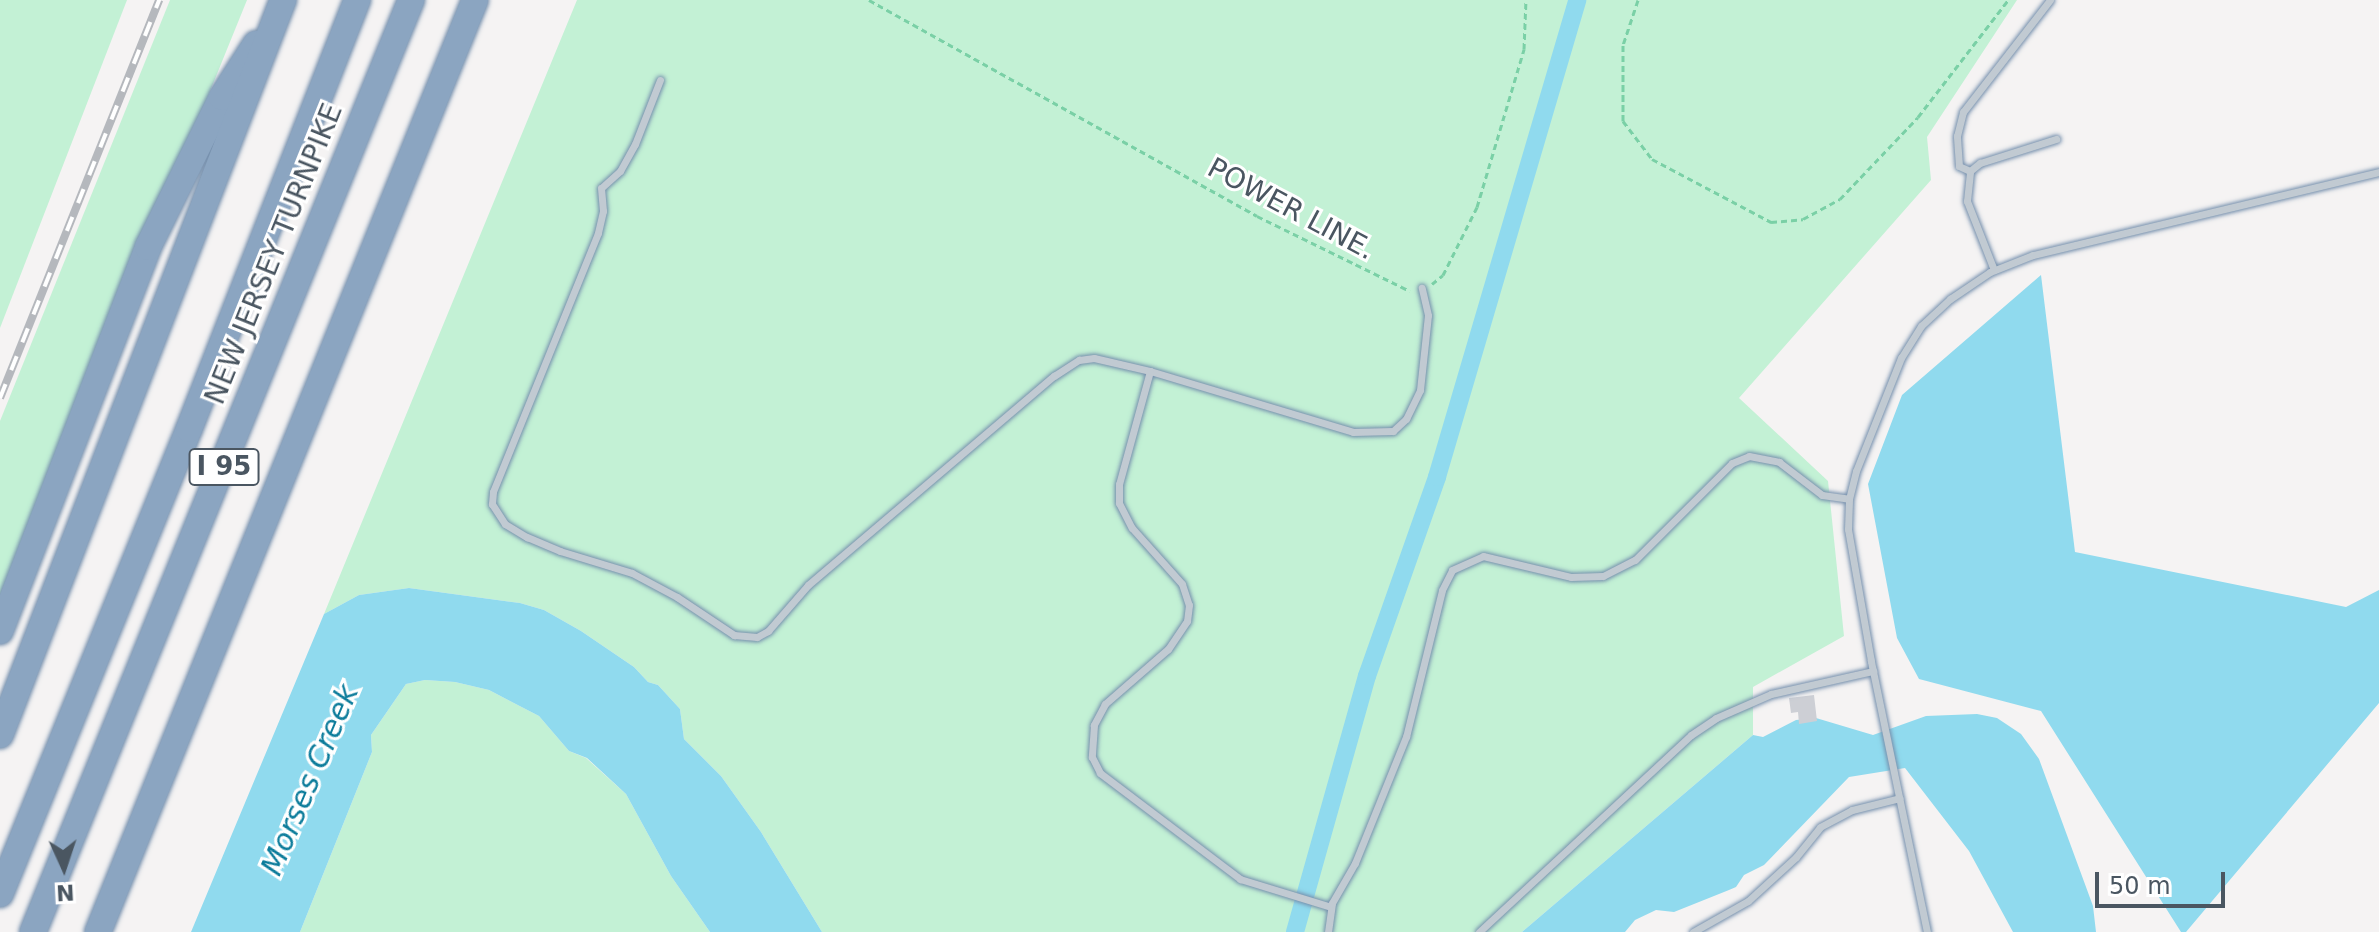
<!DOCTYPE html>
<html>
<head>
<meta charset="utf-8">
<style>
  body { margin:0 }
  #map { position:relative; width:2379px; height:932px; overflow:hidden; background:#f5f3f3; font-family:"DejaVu Sans",sans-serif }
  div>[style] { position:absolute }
  .green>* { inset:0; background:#c3f1d5 }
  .water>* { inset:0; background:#90daee }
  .canal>* { height:18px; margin:-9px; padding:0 9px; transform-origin:9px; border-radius:9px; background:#90daee }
  .building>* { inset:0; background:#cdcfd5 }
  .path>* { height:3px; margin-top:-1.5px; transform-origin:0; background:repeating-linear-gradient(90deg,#7ad0a6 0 6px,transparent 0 10px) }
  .roads { filter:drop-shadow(0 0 2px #7690ad) drop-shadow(0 0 2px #7690ad) }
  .service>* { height:7px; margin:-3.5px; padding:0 3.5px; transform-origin:3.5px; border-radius:3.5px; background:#c1cad2 }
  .motorway>* { height:26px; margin:-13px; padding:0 13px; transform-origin:13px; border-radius:13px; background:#8ba5c1 }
  .rail>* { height:8px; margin-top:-4px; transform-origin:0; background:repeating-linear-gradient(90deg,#fff 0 15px,#b5b8bd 0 30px); box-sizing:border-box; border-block:2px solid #b5b8bd }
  span { translate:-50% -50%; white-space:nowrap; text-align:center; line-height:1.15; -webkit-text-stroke:6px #fff; paint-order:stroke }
  .shield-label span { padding:2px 6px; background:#fff; border:2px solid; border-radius:6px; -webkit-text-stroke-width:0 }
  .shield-label { font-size:26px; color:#4a5661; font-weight:700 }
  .street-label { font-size:28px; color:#4a5661 }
  .water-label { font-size:30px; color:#0c7c9b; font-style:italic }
  .north { position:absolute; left:24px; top:828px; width:80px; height:80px; -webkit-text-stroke:6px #fff; paint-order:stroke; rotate:177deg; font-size:22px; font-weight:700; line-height:32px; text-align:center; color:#4a5661 }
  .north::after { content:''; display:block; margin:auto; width:28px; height:36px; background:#4a5661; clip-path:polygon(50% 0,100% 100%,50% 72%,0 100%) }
  .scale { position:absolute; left:2095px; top:872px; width:130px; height:36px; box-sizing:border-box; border:4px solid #4a5661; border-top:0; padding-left:10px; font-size:24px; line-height:28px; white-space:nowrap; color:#4a5661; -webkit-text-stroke:6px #fff; paint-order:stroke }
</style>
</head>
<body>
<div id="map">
  <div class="green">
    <div style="clip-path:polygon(0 0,127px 0,0 328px)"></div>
    <div style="clip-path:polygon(170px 0,247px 0,0 608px,0 421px)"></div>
    <div style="clip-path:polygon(577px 0,2017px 0,1927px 137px,1931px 180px,1739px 398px,1828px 481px,1844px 636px,1753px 687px,1753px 735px,1522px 932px,822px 932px,761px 832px,721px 776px,684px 739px,680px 709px,658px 685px,648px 682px,634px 667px,581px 631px,544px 610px,520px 603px,409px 588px,359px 595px,324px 614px)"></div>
    <div style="clip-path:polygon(425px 680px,455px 682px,489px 690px,539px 716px,569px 751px,586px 758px,626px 794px,671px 876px,710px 932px,300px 932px,372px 752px,371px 735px,406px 684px)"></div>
  </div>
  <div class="water">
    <div style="clip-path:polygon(2041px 275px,2075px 552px,2346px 607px,2379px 590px,2379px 703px,2186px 932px,2181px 932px,2041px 711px,1919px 679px,1897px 638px,1868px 484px,1902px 395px)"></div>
    <div style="clip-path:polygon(409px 588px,520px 603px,544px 610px,581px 631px,634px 667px,648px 682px,658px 685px,680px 709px,684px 739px,721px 776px,761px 832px,822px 932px,710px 932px,671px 876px,626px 794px,587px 758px,569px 751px,539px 716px,489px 690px,455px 682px,425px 680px,406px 684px,371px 735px,372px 752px,300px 932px,191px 932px,324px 614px,359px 595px)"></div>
    <div style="clip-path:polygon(1977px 714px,1997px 718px,2021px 734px,2039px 759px,2093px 906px,2096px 932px,2013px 932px,1969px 851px,1905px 768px,1849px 777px,1764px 865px,1744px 875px,1736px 887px,1729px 890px,1674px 912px,1656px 910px,1635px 920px,1625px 932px,1522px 932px,1753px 735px,1763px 737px,1796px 720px,1816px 718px,1873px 735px,1926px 716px)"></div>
  </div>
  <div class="canal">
    <div style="left:1295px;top:932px;width:266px;rotate:-74.3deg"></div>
    <div style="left:1367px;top:676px;width:211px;rotate:-70.6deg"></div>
    <div style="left:1437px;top:477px;width:497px;rotate:-73.6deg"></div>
  </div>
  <div class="building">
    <div style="clip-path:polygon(1814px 695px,1817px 721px,1799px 724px,1798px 712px,1791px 713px,1789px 698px)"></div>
  </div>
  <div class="path">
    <div style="left:869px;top:0;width:444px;rotate:29.1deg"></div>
    <div style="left:1257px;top:216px;width:170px;rotate:26.1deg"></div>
    <div style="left:1638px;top:0;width:47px;rotate:108.4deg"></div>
    <div style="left:1623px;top:45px;width:76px;rotate:90deg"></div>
    <div style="left:1623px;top:121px;width:48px;rotate:52.7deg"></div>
    <div style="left:1652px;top:159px;width:135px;rotate:27.9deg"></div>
    <div style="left:1771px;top:222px;width:32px;rotate:-5deg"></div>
    <div style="left:1803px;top:219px;width:42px;rotate:-28.4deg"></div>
    <div style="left:1840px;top:199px;width:113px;rotate:-46.4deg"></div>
    <div style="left:1918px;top:117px;width:148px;rotate:-52.4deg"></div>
    <div style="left:1432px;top:284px;width:14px;rotate:-39deg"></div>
    <div style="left:1443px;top:275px;width:76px;rotate:-63.4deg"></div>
    <div style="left:1477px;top:207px;width:165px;rotate:-73.4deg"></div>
    <div style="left:1524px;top:49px;width:49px;rotate:-87.7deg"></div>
  </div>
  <div class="roads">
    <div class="service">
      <div style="left:660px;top:80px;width:69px;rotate:111.3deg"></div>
      <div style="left:635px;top:144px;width:31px;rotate:119deg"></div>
      <div style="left:620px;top:171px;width:25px;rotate:138deg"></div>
      <div style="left:601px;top:188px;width:23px;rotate:85deg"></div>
      <div style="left:603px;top:211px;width:23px;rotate:103deg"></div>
      <div style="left:598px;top:233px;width:279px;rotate:112.1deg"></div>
      <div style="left:493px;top:492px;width:12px;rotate:95deg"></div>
      <div style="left:492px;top:504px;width:24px;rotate:57deg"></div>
      <div style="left:505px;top:524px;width:26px;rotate:31deg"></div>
      <div style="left:527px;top:537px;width:36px;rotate:23deg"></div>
      <div style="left:560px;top:551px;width:75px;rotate:17deg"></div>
      <div style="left:632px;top:573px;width:51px;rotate:28.1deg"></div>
      <div style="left:677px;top:597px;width:69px;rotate:33.7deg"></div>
      <div style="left:734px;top:635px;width:23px;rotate:5deg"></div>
      <div style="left:757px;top:637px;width:13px;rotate:-29deg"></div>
      <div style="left:768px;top:631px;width:61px;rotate:-49deg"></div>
      <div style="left:808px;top:585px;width:323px;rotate:-40.4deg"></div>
      <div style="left:1054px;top:376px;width:30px;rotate:-33deg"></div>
      <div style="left:1079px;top:360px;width:15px;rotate:-8deg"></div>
      <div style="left:1094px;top:358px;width:57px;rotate:13.1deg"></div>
      <div style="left:1150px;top:371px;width:212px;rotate:16.7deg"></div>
      <div style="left:1353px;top:432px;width:40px;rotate:-1.4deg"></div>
      <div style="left:1393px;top:431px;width:18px;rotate:-43deg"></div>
      <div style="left:1406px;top:419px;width:32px;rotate:-64deg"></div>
      <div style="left:1420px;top:390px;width:75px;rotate:-83.9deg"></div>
      <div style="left:1428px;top:315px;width:28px;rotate:-103deg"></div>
      <div style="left:1970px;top:171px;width:12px;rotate:-156deg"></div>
      <div style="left:1959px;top:166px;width:30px;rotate:-94deg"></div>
      <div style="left:1957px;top:136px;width:25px;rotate:-76deg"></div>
      <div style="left:1963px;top:112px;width:142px;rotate:-52.2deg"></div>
      <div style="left:1994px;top:270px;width:74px;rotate:-111.4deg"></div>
      <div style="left:1967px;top:201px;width:30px;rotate:-84deg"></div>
      <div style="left:1970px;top:171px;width:13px;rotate:-39deg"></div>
      <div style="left:1980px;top:163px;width:80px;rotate:-17.5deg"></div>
      <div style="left:1150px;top:371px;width:117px;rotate:105.3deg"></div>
      <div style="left:1119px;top:484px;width:19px;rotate:90deg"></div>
      <div style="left:1119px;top:503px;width:28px;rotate:63deg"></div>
      <div style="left:1132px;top:528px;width:75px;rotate:48.2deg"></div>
      <div style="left:1182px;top:584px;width:22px;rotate:72deg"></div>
      <div style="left:1189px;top:605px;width:16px;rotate:97deg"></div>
      <div style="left:1187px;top:621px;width:34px;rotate:124deg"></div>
      <div style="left:1168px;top:649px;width:84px;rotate:138.9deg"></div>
      <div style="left:1105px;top:704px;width:24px;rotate:118deg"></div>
      <div style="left:1094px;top:725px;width:32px;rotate:94deg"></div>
      <div style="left:1092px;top:757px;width:18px;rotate:63deg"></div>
      <div style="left:1100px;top:773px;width:176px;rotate:37.1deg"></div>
      <div style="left:1240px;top:879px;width:95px;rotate:17.1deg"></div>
      <div style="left:1328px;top:932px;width:29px;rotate:-82deg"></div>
      <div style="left:1332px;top:903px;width:46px;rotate:-60.1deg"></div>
      <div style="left:1355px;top:863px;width:136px;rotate:-68deg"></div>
      <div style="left:1406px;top:737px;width:151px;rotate:-76.2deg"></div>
      <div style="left:1442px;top:590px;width:22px;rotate:-63deg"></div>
      <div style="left:1452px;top:570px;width:34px;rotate:-24deg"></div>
      <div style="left:1483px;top:556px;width:90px;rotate:13.4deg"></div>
      <div style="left:1571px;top:577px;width:32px;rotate:-2deg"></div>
      <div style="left:1603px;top:576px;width:36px;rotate:-27deg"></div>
      <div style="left:1635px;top:560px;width:137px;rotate:-45deg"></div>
      <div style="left:1732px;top:463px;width:18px;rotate:-22deg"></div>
      <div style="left:1749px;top:456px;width:31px;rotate:11deg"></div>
      <div style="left:1779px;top:462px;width:54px;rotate:37.5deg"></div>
      <div style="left:1822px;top:495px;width:27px;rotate:8deg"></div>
      <div style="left:1479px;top:932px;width:289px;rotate:-42.9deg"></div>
      <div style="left:1691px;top:735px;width:30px;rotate:-34deg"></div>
      <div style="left:1716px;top:718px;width:60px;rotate:-23.6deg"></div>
      <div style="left:1771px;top:694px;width:105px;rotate:-12.7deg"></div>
      <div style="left:1693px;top:932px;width:63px;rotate:-29.4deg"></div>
      <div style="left:1748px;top:901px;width:65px;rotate:-42.5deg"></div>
      <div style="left:1796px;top:857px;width:38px;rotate:-51deg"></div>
      <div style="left:1820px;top:827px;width:36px;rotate:-28deg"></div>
      <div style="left:1852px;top:810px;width:49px;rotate:-14deg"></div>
      <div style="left:1927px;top:932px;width:277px;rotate:-101.7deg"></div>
      <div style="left:1871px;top:661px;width:134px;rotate:-99.9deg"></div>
      <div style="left:1848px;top:529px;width:30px;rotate:-88deg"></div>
      <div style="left:1849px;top:499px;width:29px;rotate:-76deg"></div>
      <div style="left:1856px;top:471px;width:122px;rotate:-68.3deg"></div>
      <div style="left:1901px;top:358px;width:38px;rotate:-58deg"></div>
      <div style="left:1921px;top:326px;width:40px;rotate:-43deg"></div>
      <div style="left:1950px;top:299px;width:48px;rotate:-34deg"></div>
      <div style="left:1990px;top:272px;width:46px;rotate:-21.6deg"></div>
      <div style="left:2033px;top:255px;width:356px;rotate:-13.5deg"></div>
    </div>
    <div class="motorway">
      <div style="left:0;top:631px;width:412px;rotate:-68.9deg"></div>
      <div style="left:148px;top:247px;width:167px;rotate:-63.7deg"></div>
      <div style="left:222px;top:97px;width:63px;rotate:-57.3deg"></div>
      <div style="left:0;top:735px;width:788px;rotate:-68.94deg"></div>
      <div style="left:0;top:894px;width:502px;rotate:-67.88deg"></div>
      <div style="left:189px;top:429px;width:461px;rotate:-68.6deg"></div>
      <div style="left:33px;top:932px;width:1006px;rotate:-67.92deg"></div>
      <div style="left:98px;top:932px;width:1005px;rotate:-67.98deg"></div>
    </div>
  </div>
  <div class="rail">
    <div style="left:0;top:398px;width:429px;rotate:-68.2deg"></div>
  </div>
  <div class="shield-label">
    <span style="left:224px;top:467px">I 95</span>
  </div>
  <div class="street-label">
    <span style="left:1291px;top:209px;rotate:28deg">POWER LINE.</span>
    <span style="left:274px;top:254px;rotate:-68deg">NEW JERSEY TURNPIKE</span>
  </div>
  <div class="water-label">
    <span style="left:310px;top:780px;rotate:-67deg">Morses Creek</span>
  </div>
  <div class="north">N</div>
  <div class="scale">50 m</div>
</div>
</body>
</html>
